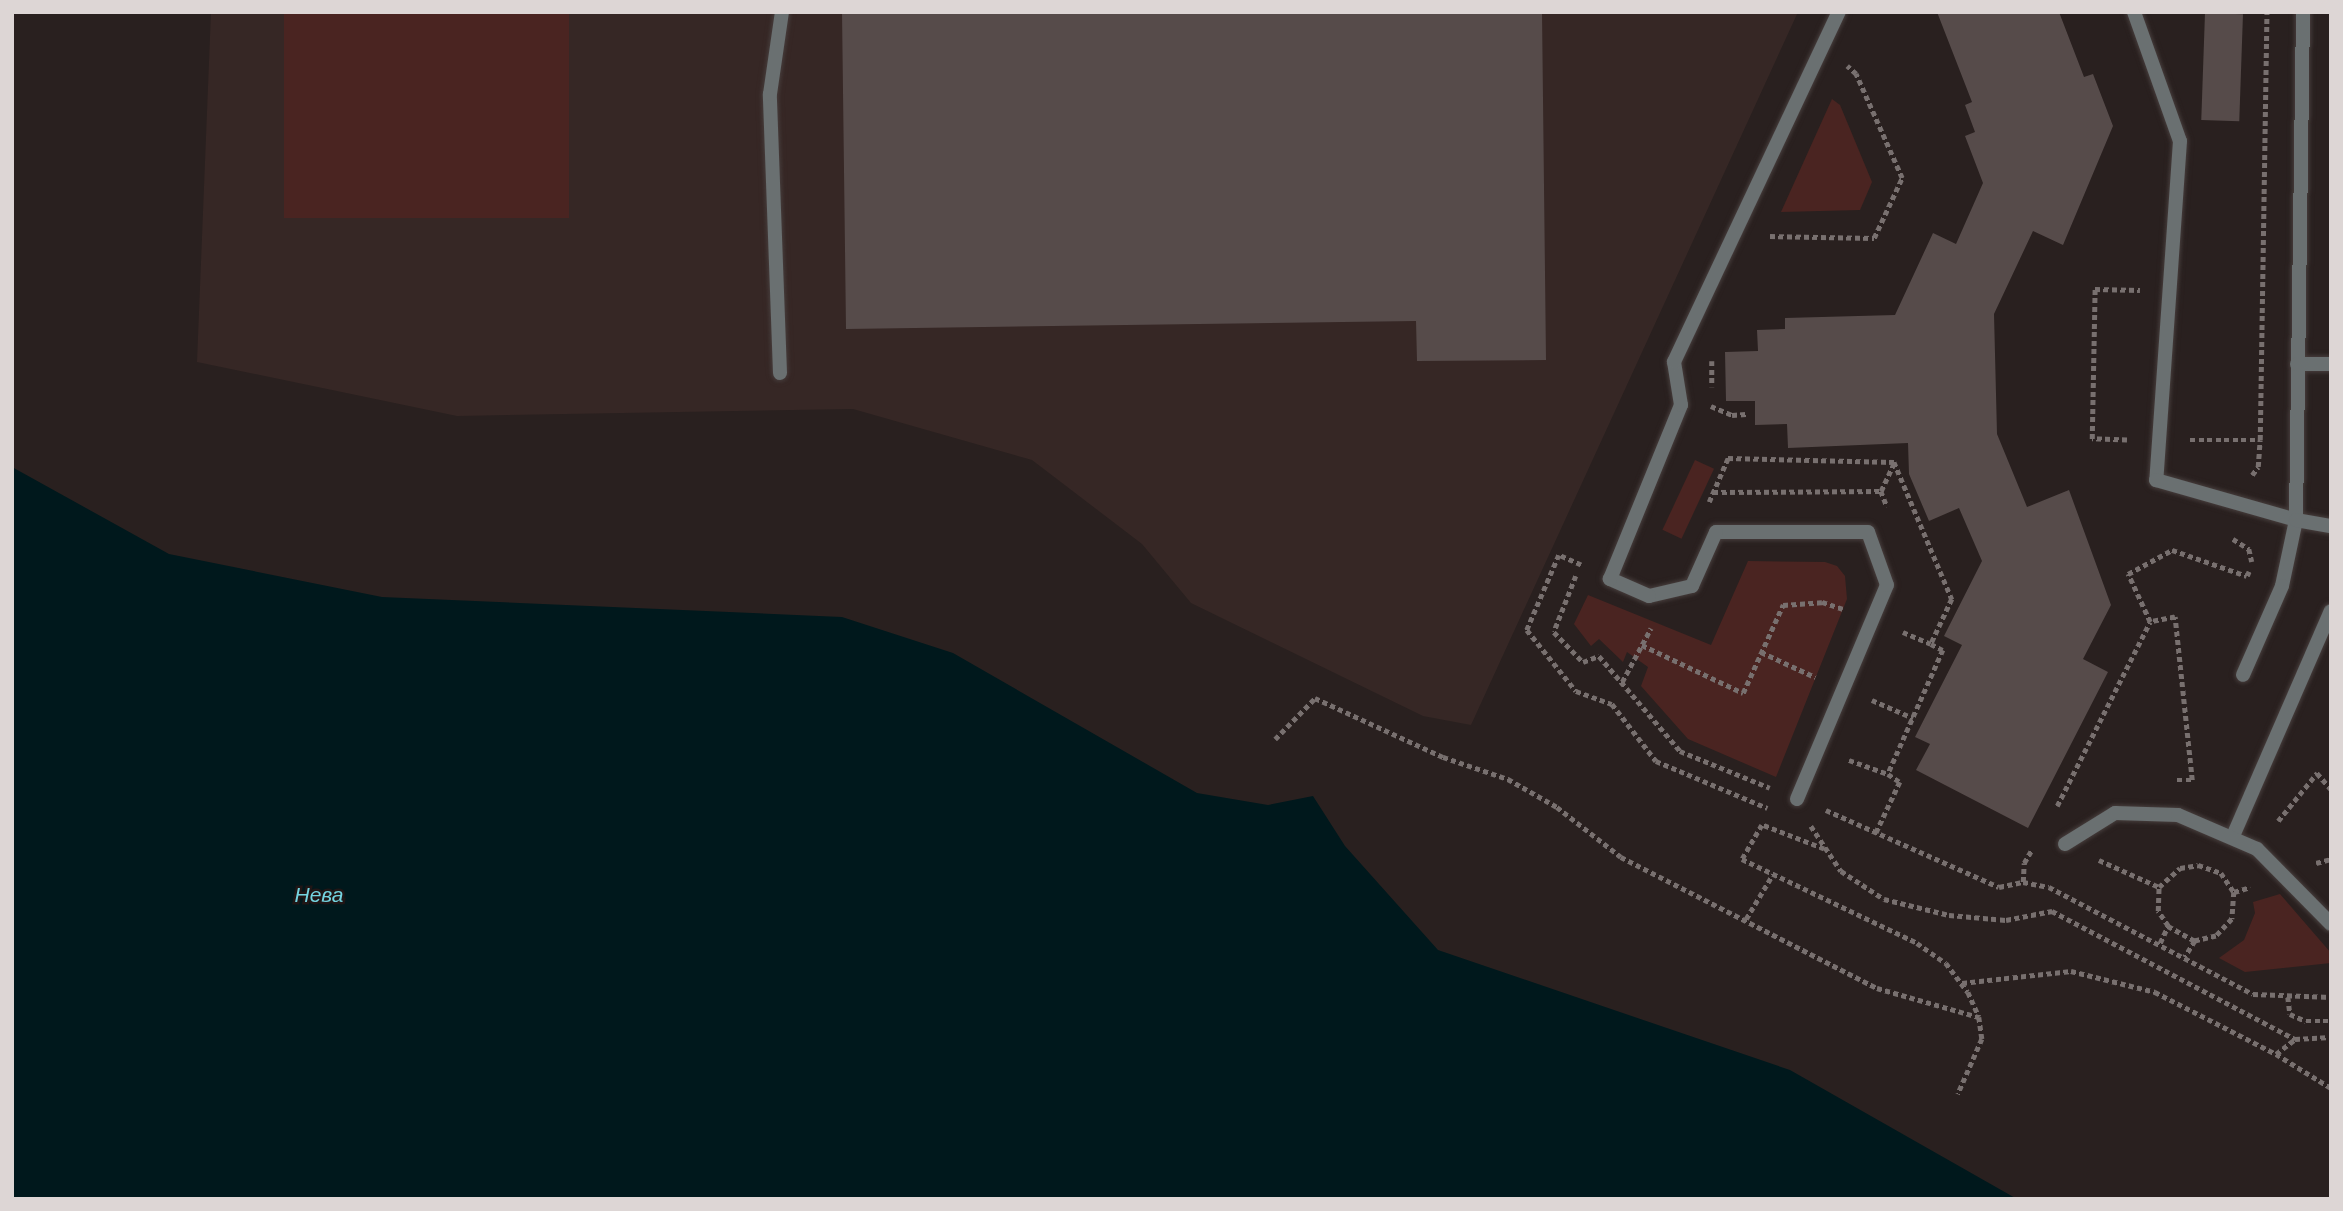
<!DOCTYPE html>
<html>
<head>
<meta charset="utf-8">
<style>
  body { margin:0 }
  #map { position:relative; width:2343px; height:1211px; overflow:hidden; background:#29201f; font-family:Helvetica,sans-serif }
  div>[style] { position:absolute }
  .built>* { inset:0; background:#362725 }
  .green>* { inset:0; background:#4a2421; transform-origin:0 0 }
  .water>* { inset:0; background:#00181c }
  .building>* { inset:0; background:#564b4a; transform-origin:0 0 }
  .path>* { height:4.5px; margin-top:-2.25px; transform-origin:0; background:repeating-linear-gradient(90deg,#78706f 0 5px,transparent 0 8.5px) }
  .roads { filter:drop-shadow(0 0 2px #463d3c) drop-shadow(0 0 2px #463d3c) }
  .lane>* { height:14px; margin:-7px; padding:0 7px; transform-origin:7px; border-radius:7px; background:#6a7071 }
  span { translate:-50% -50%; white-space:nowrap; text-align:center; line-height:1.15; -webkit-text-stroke:5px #201616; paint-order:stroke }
  .water-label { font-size:21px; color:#74d4e0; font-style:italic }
  .frame { position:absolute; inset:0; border:14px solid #ddd6d5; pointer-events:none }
</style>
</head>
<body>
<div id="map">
  <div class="built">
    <div style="clip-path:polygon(211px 12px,1798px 12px,1471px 725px,1423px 716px,1191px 603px,1142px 544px,1032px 460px,853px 409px,457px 416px,197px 362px)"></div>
  </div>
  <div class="green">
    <div style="left:284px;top:12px;width:285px;height:206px"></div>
    <div style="clip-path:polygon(1832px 99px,1840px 105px,1872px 182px,1860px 210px,1781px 212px)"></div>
    <div style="left:1695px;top:460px;width:21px;height:77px;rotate:25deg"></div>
    <div style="clip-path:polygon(1748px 561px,1825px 562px,1837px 566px,1845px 576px,1847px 599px,1776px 777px,1688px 739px,1641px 686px,1648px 667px,1627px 652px,1623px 662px,1599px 639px,1591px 646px,1574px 624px,1588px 595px,1711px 645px)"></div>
    <div style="clip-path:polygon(2280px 894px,2331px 953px,2331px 963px,2245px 972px,2219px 958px,2244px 940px,2255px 913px,2253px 902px)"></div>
  </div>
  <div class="water">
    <div style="clip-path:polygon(12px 467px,169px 554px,382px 597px,842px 617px,953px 653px,1197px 793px,1268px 805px,1313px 796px,1345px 846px,1438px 950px,1790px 1070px,2017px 1199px,12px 1199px)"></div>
  </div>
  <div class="building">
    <div style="clip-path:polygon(842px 12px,1542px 12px,1546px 360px,1417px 361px,1416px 321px,846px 329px)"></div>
    <div style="clip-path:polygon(1937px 12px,2059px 12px,2084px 77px,2093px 74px,2113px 126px,2063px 245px,2033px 231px,1994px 314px,1997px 434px,2027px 507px,2069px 490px,2111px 605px,2083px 659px,2108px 672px,2028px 828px,1916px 770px,1930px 744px,1915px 737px,1962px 645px,1944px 636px,1982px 561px,1959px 508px,1929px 521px,1909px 474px,1908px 443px,1788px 448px,1787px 424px,1755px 425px,1755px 401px,1726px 401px,1725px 352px,1758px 351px,1757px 330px,1785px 329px,1785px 318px,1895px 315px,1933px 233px,1956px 244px,1983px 183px,1965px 136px,1975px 132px,1965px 105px,1972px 102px)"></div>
    <div style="left:2205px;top:13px;width:38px;height:107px;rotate:2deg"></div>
  </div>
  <div class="path">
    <div style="left:1770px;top:236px;width:104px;rotate:1.1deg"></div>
    <div style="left:1874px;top:238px;width:66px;rotate:-65deg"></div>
    <div style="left:1902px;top:178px;width:114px;rotate:-113.9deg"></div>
    <div style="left:1856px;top:74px;width:12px;rotate:-138deg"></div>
    <div style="left:1712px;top:361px;width:26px;rotate:90deg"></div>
    <div style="left:1711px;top:406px;width:23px;rotate:23deg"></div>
    <div style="left:1732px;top:415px;width:14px;rotate:-4deg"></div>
    <div style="left:2127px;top:440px;width:35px;rotate:-178deg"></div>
    <div style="left:2092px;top:439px;width:150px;rotate:-88.9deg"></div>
    <div style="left:2095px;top:289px;width:45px;rotate:1.3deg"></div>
    <div style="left:2190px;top:440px;width:70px"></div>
    <div style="left:2252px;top:475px;width:10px;rotate:-53deg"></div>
    <div style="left:2258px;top:467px;width:27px;rotate:-86deg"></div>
    <div style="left:2260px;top:440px;width:428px;rotate:-89.1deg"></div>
    <div style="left:1881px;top:491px;width:31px;rotate:-65deg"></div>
    <div style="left:1713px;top:492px;width:168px;rotate:-0.3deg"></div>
    <div style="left:1881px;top:491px;width:17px;rotate:69deg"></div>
    <div style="left:1709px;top:502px;width:48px;rotate:-66.6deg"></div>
    <div style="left:1728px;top:458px;width:166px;rotate:1.4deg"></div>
    <div style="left:1894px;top:462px;width:149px;rotate:67.1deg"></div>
    <div style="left:1952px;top:599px;width:50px;rotate:115deg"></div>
    <div style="left:1931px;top:644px;width:13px;rotate:27deg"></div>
    <div style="left:1943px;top:650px;width:136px;rotate:113.9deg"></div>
    <div style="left:1888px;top:774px;width:14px;rotate:34deg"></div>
    <div style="left:1900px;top:782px;width:56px;rotate:115.2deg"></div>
    <div style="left:2233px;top:539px;width:19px;rotate:32deg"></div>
    <div style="left:2249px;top:549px;width:13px;rotate:77deg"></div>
    <div style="left:1581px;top:565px;width:24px;rotate:-156deg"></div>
    <div style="left:1559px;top:555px;width:82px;rotate:113.1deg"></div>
    <div style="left:1527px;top:630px;width:78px;rotate:51.2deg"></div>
    <div style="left:1576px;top:691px;width:38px;rotate:20deg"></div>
    <div style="left:1612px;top:704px;width:72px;rotate:52.3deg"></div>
    <div style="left:1656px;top:761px;width:121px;rotate:22.9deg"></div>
    <div style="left:1576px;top:576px;width:60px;rotate:111.4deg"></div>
    <div style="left:1554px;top:632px;width:42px;rotate:46deg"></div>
    <div style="left:1583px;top:662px;width:17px;rotate:-21deg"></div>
    <div style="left:1599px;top:656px;width:125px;rotate:49.5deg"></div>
    <div style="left:1680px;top:751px;width:97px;rotate:22.3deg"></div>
    <div style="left:1903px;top:632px;width:30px;rotate:23deg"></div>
    <div style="left:1642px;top:645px;width:112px;rotate:25.4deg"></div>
    <div style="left:1743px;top:693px;width:97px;rotate:-65.6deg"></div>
    <div style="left:1783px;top:605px;width:39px;rotate:-4deg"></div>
    <div style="left:1822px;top:602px;width:22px;rotate:18deg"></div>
    <div style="left:1761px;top:652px;width:60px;rotate:24.8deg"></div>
    <div style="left:1622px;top:682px;width:61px;rotate:-61.8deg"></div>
    <div style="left:1872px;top:700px;width:45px;rotate:23.7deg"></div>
    <div style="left:1275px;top:739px;width:57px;rotate:-45.7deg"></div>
    <div style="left:1315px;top:698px;width:141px;rotate:24.7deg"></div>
    <div style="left:1443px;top:757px;width:69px;rotate:18.7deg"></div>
    <div style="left:1508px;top:779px;width:56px;rotate:29.7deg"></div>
    <div style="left:1557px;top:807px;width:81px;rotate:38deg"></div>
    <div style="left:1621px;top:857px;width:288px;rotate:27.1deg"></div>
    <div style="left:1877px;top:988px;width:106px;rotate:15.9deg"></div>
    <div style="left:1849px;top:760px;width:41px;rotate:19.7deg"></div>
    <div style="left:2177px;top:780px;width:15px"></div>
    <div style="left:2192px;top:780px;width:164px;rotate:-96deg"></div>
    <div style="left:2175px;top:617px;width:25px;rotate:169deg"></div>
    <div style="left:2150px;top:622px;width:53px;rotate:-114.6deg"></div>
    <div style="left:2128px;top:574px;width:50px;rotate:-28.6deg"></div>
    <div style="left:2172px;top:550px;width:79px;rotate:19.1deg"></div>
    <div style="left:2247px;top:576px;width:5px;rotate:-68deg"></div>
    <div style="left:2057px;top:806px;width:206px;rotate:-63.2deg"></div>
    <div style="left:1826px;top:810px;width:189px;rotate:24deg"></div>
    <div style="left:1999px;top:887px;width:25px;rotate:-12deg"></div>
    <div style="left:2023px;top:882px;width:26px;rotate:11deg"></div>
    <div style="left:2049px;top:887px;width:230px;rotate:27.7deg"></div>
    <div style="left:2253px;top:994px;width:78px;rotate:2.2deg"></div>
    <div style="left:2278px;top:821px;width:62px;rotate:-50.9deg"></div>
    <div style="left:2317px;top:773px;width:21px;rotate:49deg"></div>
    <div style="left:1811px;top:826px;width:54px;rotate:56.3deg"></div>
    <div style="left:1841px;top:871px;width:51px;rotate:33.1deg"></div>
    <div style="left:1884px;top:899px;width:67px;rotate:13.8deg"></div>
    <div style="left:1949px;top:915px;width:57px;rotate:5deg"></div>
    <div style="left:2006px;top:920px;width:47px;rotate:-11.1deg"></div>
    <div style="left:2052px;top:911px;width:275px;rotate:27.8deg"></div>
    <div style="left:2295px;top:1039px;width:36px;rotate:-3deg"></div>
    <div style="left:1824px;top:849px;width:66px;rotate:-158.8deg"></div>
    <div style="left:1762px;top:825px;width:39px;rotate:120deg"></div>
    <div style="left:1742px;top:859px;width:194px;rotate:25.6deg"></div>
    <div style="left:1917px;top:943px;width:35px;rotate:35deg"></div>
    <div style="left:1946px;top:963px;width:36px;rotate:53deg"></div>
    <div style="left:1968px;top:992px;width:27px;rotate:66deg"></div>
    <div style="left:1979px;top:1017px;width:22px;rotate:82deg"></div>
    <div style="left:1982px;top:1039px;width:60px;rotate:113.6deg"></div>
    <div style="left:2099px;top:860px;width:66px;rotate:24.2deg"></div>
    <div style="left:2316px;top:863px;width:16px;rotate:-15deg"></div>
    <div style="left:2023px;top:882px;width:19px;rotate:-87deg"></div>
    <div style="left:2024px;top:863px;width:16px;rotate:-60deg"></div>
    <div style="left:2234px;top:892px;width:17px;rotate:-17deg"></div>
    <div style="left:1746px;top:919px;width:52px;rotate:-59deg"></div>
    <div style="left:2168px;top:926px;width:31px;rotate:29deg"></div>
    <div style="left:2160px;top:943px;width:19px;rotate:-65deg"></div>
    <div style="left:2168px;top:926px;width:18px;rotate:-124deg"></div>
    <div style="left:2158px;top:911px;width:24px;rotate:-88deg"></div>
    <div style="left:2159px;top:887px;width:28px;rotate:-42deg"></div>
    <div style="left:2180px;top:868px;width:18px;rotate:-9deg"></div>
    <div style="left:2198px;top:865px;width:24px;rotate:19deg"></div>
    <div style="left:2221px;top:873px;width:23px;rotate:56deg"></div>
    <div style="left:2234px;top:892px;width:27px;rotate:94deg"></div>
    <div style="left:2232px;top:919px;width:23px;rotate:133deg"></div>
    <div style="left:2216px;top:936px;width:22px;rotate:167deg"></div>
    <div style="left:2195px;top:941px;width:19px;rotate:122deg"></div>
    <div style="left:1962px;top:983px;width:110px;rotate:-6.3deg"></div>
    <div style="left:2071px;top:971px;width:87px;rotate:14deg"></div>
    <div style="left:2155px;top:992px;width:136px;rotate:27.1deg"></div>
    <div style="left:2276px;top:1054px;width:24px;rotate:-38deg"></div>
    <div style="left:2288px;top:997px;width:17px;rotate:83deg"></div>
    <div style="left:2290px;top:1014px;width:17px;rotate:24deg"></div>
    <div style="left:2306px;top:1021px;width:25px"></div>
    <div style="left:2276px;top:1054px;width:65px;rotate:31.7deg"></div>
  </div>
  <div class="roads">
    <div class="lane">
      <div style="left:2134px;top:12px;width:137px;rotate:70.4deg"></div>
      <div style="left:2180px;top:141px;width:340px;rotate:94deg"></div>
      <div style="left:2156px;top:480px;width:146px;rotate:15.9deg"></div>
      <div style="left:2296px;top:520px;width:67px;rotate:102deg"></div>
      <div style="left:2282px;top:586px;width:97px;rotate:113.7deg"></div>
      <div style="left:2303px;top:12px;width:508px;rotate:90.79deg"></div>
      <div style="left:2296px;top:520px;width:36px;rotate:10deg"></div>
      <div style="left:2297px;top:364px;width:34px"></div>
      <div style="left:780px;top:373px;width:279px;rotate:-92.1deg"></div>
      <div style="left:770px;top:94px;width:83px;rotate:-81.7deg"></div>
      <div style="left:1797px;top:799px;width:232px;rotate:-67.2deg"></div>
      <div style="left:1887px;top:585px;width:56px;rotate:-109.7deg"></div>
      <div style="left:1868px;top:532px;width:152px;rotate:180deg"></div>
      <div style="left:1716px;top:532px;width:59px;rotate:114deg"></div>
      <div style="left:1692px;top:586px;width:44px;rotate:166.9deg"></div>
      <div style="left:1649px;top:596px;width:43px;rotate:-156.4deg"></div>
      <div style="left:1610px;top:579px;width:188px;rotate:-67.8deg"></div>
      <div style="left:1681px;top:405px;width:44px;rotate:-99.2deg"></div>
      <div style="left:1674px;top:362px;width:387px;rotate:-64.8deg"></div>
      <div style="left:2233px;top:836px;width:245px;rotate:-66.5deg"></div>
      <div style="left:2065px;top:844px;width:59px;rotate:-31.8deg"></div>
      <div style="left:2115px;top:813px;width:63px;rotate:1.8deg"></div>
      <div style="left:2178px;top:815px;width:86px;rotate:23.3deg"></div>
      <div style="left:2257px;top:849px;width:105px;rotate:45.4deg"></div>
    </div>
  </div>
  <div class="water-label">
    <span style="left:319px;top:895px">Нева</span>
  </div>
  <div class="frame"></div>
</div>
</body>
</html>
